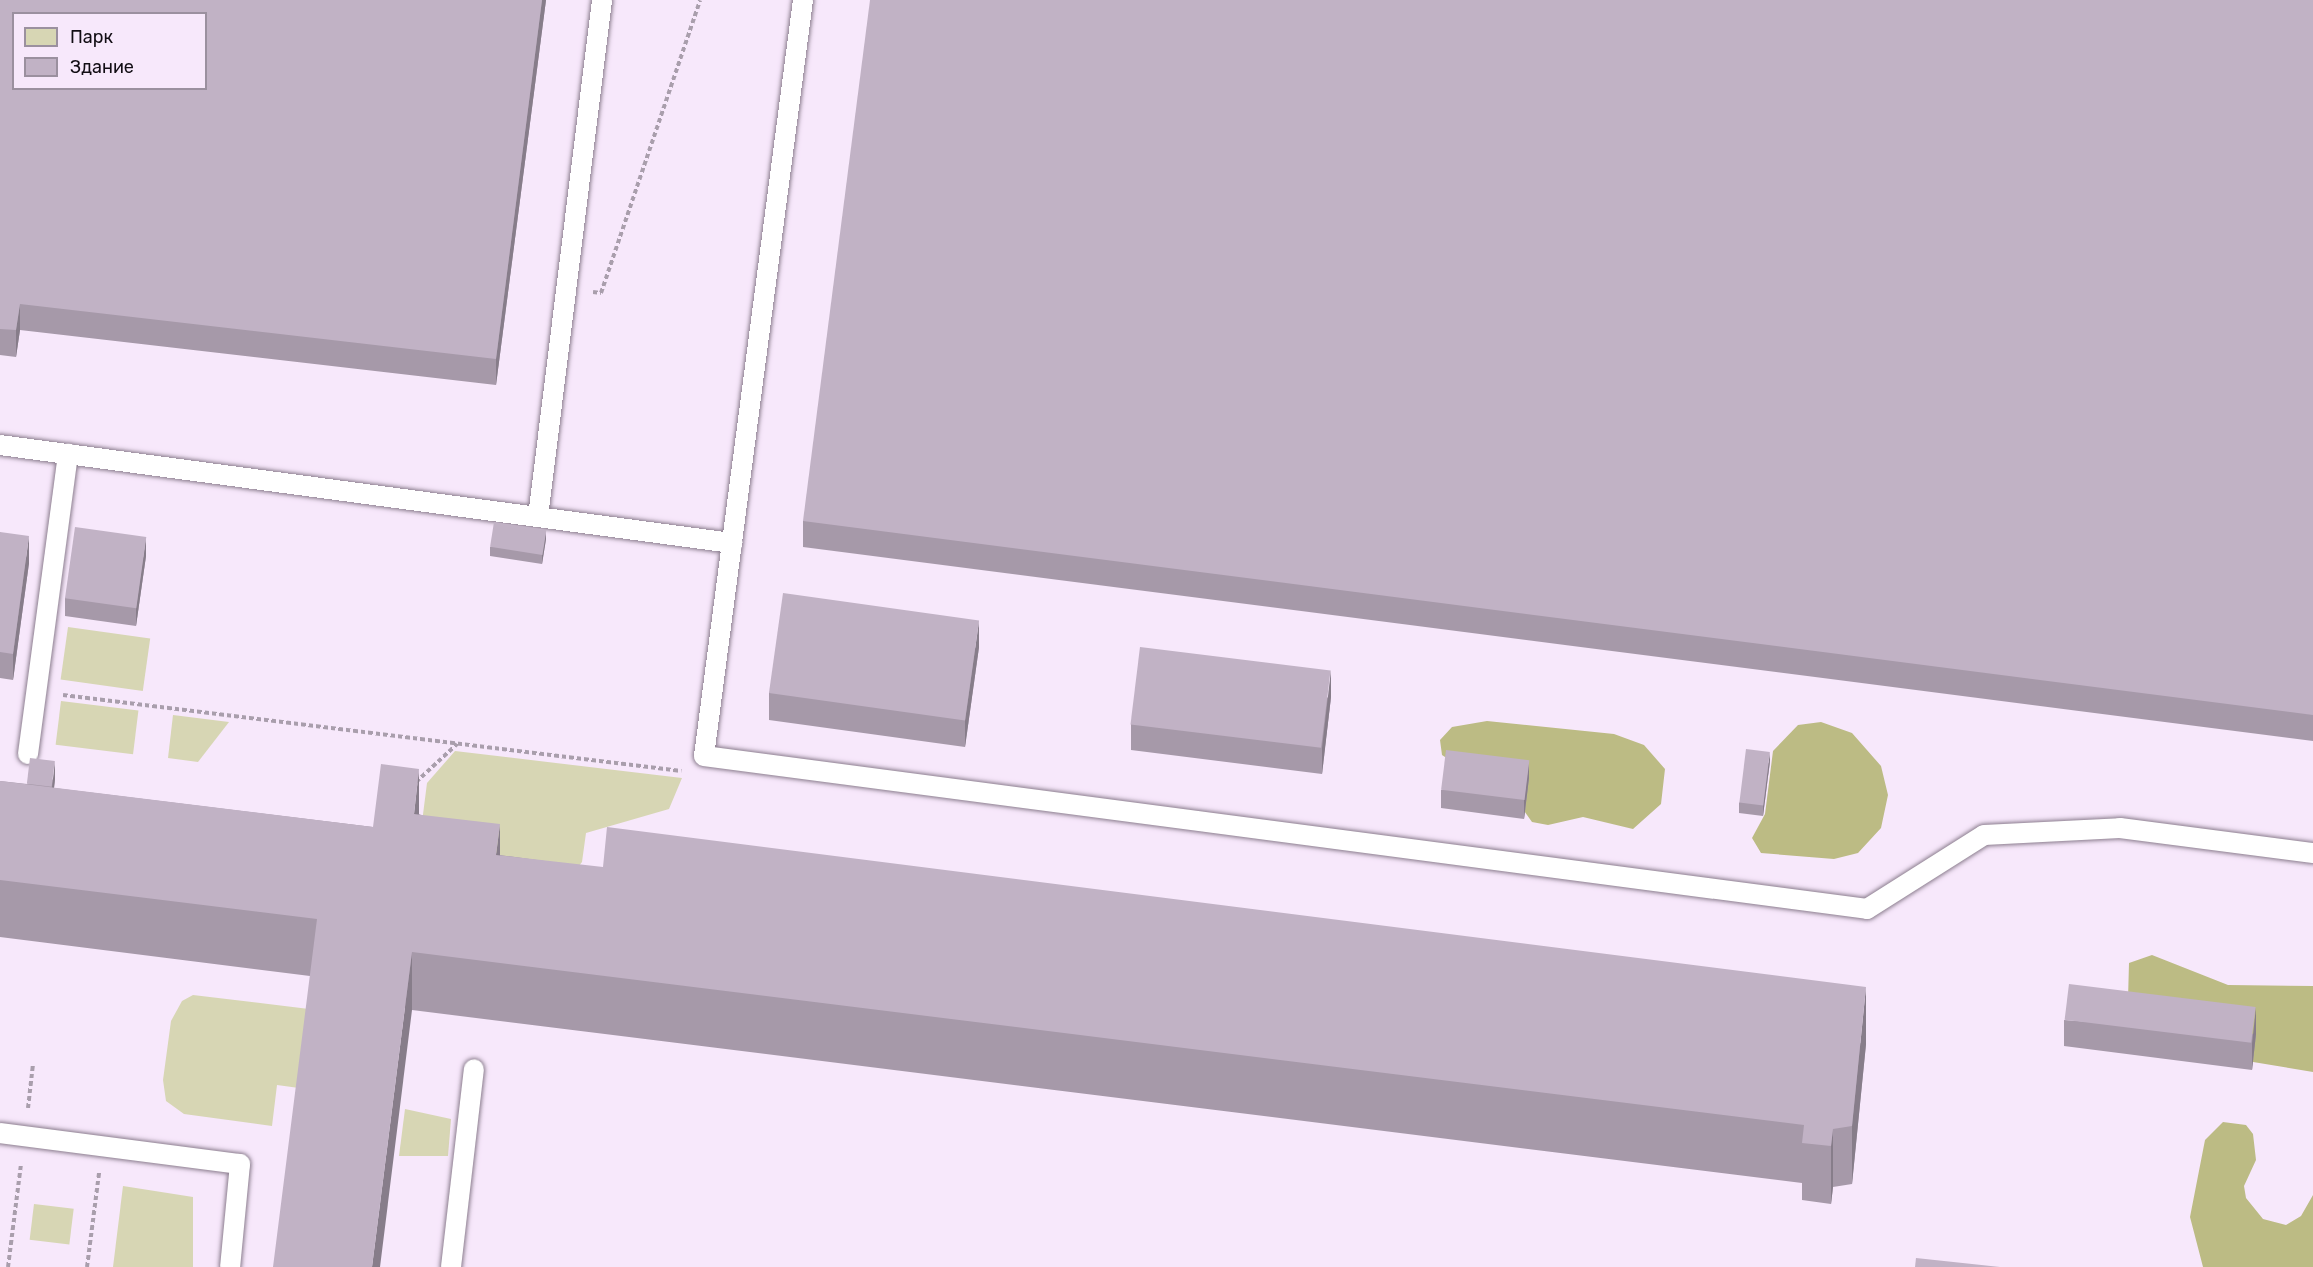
<!DOCTYPE html>
<html>
<head>
<meta charset="utf-8">
<style>
  body { margin:0 }
  #map { position:relative; width:2313px; height:1267px; overflow:hidden; background:#f7e8fb; font-family:Rubik,sans-serif }
  div>[style] { position:absolute }
  .green>* { inset:0; background:#d7d6b4; transform-origin:0 0 }
  .forest>* { inset:0; background:#bcbb84 }
  .path>* { height:4px; margin-top:-2px; transform-origin:0; background:repeating-linear-gradient(90deg,#a99eac 0 4.5px,transparent 0 7.5px) }
  .roads { filter:drop-shadow(0 0 2px #8c7e8f) drop-shadow(0 0 2px #8c7e8f) }
  .service>* { height:20px; margin:-10px; padding:0 10px; transform-origin:10px; border-radius:10px; background:#fff }
  .wall>* { inset:0; background:#a699a9 }
  .shaded-wall>* { inset:0; background:#877d8a }
  .building>* { inset:0; background:#c1b2c5; transform-origin:0 0 }
  span { translate:-50% -50%; white-space:nowrap; text-align:center; line-height:1.15; -webkit-text-stroke:6px #f7e8fb; paint-order:stroke }
  .legend { position:absolute; left:12px; top:12px; width:195px; height:78px; box-sizing:border-box; background:#f7e8fb; border:2px solid #9b909f; margin:0; padding:8px 10px; list-style:none; font-size:18px; color:#120d14 }
  .legend li { display:flex; align-items:center; gap:12px; height:30px }
  .legend b { width:30px; border:2px solid #9b909f }
</style>
</head>
<body>
<div id="map">
  <div class="green">
    <div style="left:68px;top:627px;width:83px;height:53px;rotate:8deg"></div>
    <div style="left:61px;top:701px;width:78px;height:44px;rotate:7deg"></div>
    <div style="clip-path:polygon(173px 715px,229px 722px,198px 762px,168px 758px)"></div>
    <div style="clip-path:polygon(455px 751px,682px 778px,669px 809px,586px 833px,582px 862px,562px 887px,421px 830px,427px 783px)"></div>
    <div style="clip-path:polygon(193px 995px,309px 1009px,299px 1088px,277px 1085px,272px 1126px,184px 1114px,166px 1101px,163px 1080px,171px 1021px,182px 1001px)"></div>
    <div style="clip-path:polygon(405px 1109px,451px 1119px,448px 1156px,399px 1156px)"></div>
    <div style="clip-path:polygon(123px 1186px,193px 1197px,193px 1267px,113px 1267px)"></div>
    <div style="left:34px;top:1204px;width:40px;height:36px;rotate:7deg"></div>
  </div>
  <div class="forest">
    <div style="clip-path:polygon(1487px 721px,1614px 734px,1644px 745px,1665px 769px,1661px 804px,1633px 829px,1583px 817px,1548px 825px,1532px 822px,1522px 808px,1442px 755px,1440px 740px,1452px 727px)"></div>
    <div style="clip-path:polygon(1821px 722px,1852px 733px,1881px 766px,1888px 795px,1881px 828px,1858px 853px,1834px 859px,1761px 853px,1752px 838px,1765px 814px,1773px 751px,1798px 725px)"></div>
    <div style="clip-path:polygon(2152px 955px,2228px 985px,2313px 986px,2313px 1072px,2247px 1061px,2128px 999px,2129px 963px)"></div>
    <div style="clip-path:polygon(2223px 1122px,2246px 1125px,2253px 1134px,2256px 1160px,2244px 1186px,2246px 1198px,2263px 1219px,2286px 1225px,2301px 1216px,2313px 1195px,2313px 1267px,2203px 1267px,2190px 1217px,2205px 1140px)"></div>
  </div>
  <div class="path">
    <div style="left:593px;top:292px;width:8px;rotate:7deg"></div>
    <div style="left:601px;top:293px;width:309px;rotate:-71.3deg"></div>
    <div style="left:63px;top:695px;width:623px;rotate:7.01deg"></div>
    <div style="left:416px;top:782px;width:56px;rotate:-42.8deg"></div>
    <div style="left:28px;top:1108px;width:44px;rotate:-83.5deg"></div>
    <div style="left:8px;top:1267px;width:104px;rotate:-82.8deg"></div>
    <div style="left:87px;top:1267px;width:95px;rotate:-82.7deg"></div>
  </div>
  <div class="roads">
    <div class="service">
      <div style="left:803px;top:0;width:762px;rotate:97.46deg"></div>
      <div style="left:704px;top:756px;width:1173px;rotate:7.49deg"></div>
      <div style="left:1867px;top:909px;width:138px;rotate:-32.3deg"></div>
      <div style="left:1984px;top:835px;width:136px;rotate:-2.9deg"></div>
      <div style="left:2120px;top:828px;width:195px;rotate:7.4deg"></div>
      <div style="left:0;top:445px;width:739px;rotate:7.63deg"></div>
      <div style="left:538px;top:517px;width:521px;rotate:-82.94deg"></div>
      <div style="left:28px;top:754px;width:303px;rotate:-82.4deg"></div>
      <div style="left:0;top:1133px;width:242px;rotate:7.4deg"></div>
      <div style="left:240px;top:1164px;width:103px;rotate:95.5deg"></div>
      <div style="left:451px;top:1267px;width:199px;rotate:-83.4deg"></div>
    </div>
  </div>
  <div class="wall">
    <div style="clip-path:polygon(0 0,546px 0,496px 385px,20px 330px,16px 357px,0 355px)"></div>
    <div style="clip-path:polygon(2313px 0,2313px 741px,803px 547px,803px 521px)"></div>
    <div style="clip-path:polygon(0 532px,29px 563px,13px 680px,0 678px)"></div>
    <div style="clip-path:polygon(546px 539px,542px 564px,490px 556px,490px 547px)"></div>
    <div style="clip-path:polygon(146px 556px,136px 626px,65px 616px,65px 598px)"></div>
    <div style="clip-path:polygon(979px 647px,965px 747px,769px 720px,769px 693px)"></div>
    <div style="clip-path:polygon(1331px 697px,1322px 774px,1131px 750px,1131px 724px)"></div>
    <div style="clip-path:polygon(1770px 761px,1763px 816px,1739px 813px,1739px 803px)"></div>
    <div style="clip-path:polygon(1529px 778px,1524px 819px,1441px 808px,1441px 790px)"></div>
    <div style="clip-path:polygon(55px 779px,54px 788px,373px 827px,419px 814px,500px 855px,1866px 1044px,1852px 1184px,1833px 1187px,1831px 1204px,1802px 1200px,1802px 1183px,412px 1010px,310px 976px,0 937px,0 781px,27px 784px)"></div>
    <div style="clip-path:polygon(2064px 1020px,2256px 1034px,2252px 1070px,2064px 1046px)"></div>
  </div>
  <div class="shaded-wall">
    <div style="clip-path:polygon(542px 0,546px 0,496px 385px,496px 359px)"></div>
    <div style="clip-path:polygon(20px 304px,20px 330px,16px 357px,16px 330px)"></div>
    <div style="clip-path:polygon(546px 530px,546px 539px,542px 564px,542px 555px)"></div>
    <div style="clip-path:polygon(29px 536px,29px 563px,13px 680px,13px 654px)"></div>
    <div style="clip-path:polygon(146px 537px,146px 556px,136px 626px,136px 608px)"></div>
    <div style="clip-path:polygon(979px 621px,979px 647px,965px 747px,965px 721px)"></div>
    <div style="clip-path:polygon(1331px 670px,1331px 697px,1322px 774px,1322px 748px)"></div>
    <div style="clip-path:polygon(1770px 752px,1770px 761px,1763px 816px,1763px 806px)"></div>
    <div style="clip-path:polygon(1529px 760px,1529px 778px,1524px 819px,1524px 800px)"></div>
    <div style="clip-path:polygon(55px 761px,55px 779px,48px 841px,48px 823px)"></div>
    <div style="clip-path:polygon(419px 769px,419px 826px,414px 814px)"></div>
    <div style="clip-path:polygon(500px 824px,500px 881px,496px 855px)"></div>
    <div style="clip-path:polygon(412px 952px,412px 1010px,380px 1267px,372px 1267px)"></div>
    <div style="clip-path:polygon(1866px 987px,1866px 1044px,1852px 1184px,1852px 1126px)"></div>
    <div style="clip-path:polygon(2256px 1007px,2256px 1034px,2252px 1070px,2252px 1044px)"></div>
    <div style="clip-path:polygon(1833px 1129px,1833px 1187px,1831px 1204px,1831px 1146px)"></div>
  </div>
  <div class="building">
    <div style="clip-path:polygon(evenodd,0 0,542px 0,496px 359px,20px 304px,16px 330px,0 329px,0 0,14px 14px,206px 14px,206px 88px,14px 88px,14px 14px)"></div>
    <div style="clip-path:polygon(870px 0,2313px 0,2313px 715px,803px 521px)"></div>
    <div style="left:494px;top:522px;width:53px;height:25px;rotate:9deg"></div>
    <div style="left:75px;top:527px;width:72px;height:72px;rotate:8deg"></div>
    <div style="clip-path:polygon(0 532px,29px 536px,13px 654px,0 652px)"></div>
    <div style="left:783px;top:593px;width:198px;height:101px;rotate:8deg"></div>
    <div style="left:1140px;top:647px;width:192px;height:78px;rotate:7deg"></div>
    <div style="left:1746px;top:749px;width:24px;height:54px;rotate:7deg"></div>
    <div style="left:1446px;top:750px;width:84px;height:40px;rotate:7deg"></div>
    <div style="left:30px;top:758px;width:25px;height:26px;rotate:7deg"></div>
    <div style="clip-path:polygon(381px 764px,419px 769px,414px 814px,500px 824px,496px 855px,603px 867px,607px 827px,1866px 987px,1852px 1126px,1833px 1129px,1831px 1146px,1802px 1143px,1804px 1125px,412px 952px,372px 1267px,273px 1267px,317px 919px,0 880px,0 781px,373px 827px)"></div>
    <div style="left:2069px;top:984px;width:188px;height:36px;rotate:7deg"></div>
    <div style="clip-path:polygon(1916px 1258px,2000px 1267px,1915px 1267px)"></div>
  </div>
  <ul class="legend">
  <li><b style="height:16px;background:#d7d6b4"></b>Парк</li>
  <li><b style="height:16px;background:#c1b2c5"></b>Здание</li>
  </ul>
</div>
</body>
</html>
